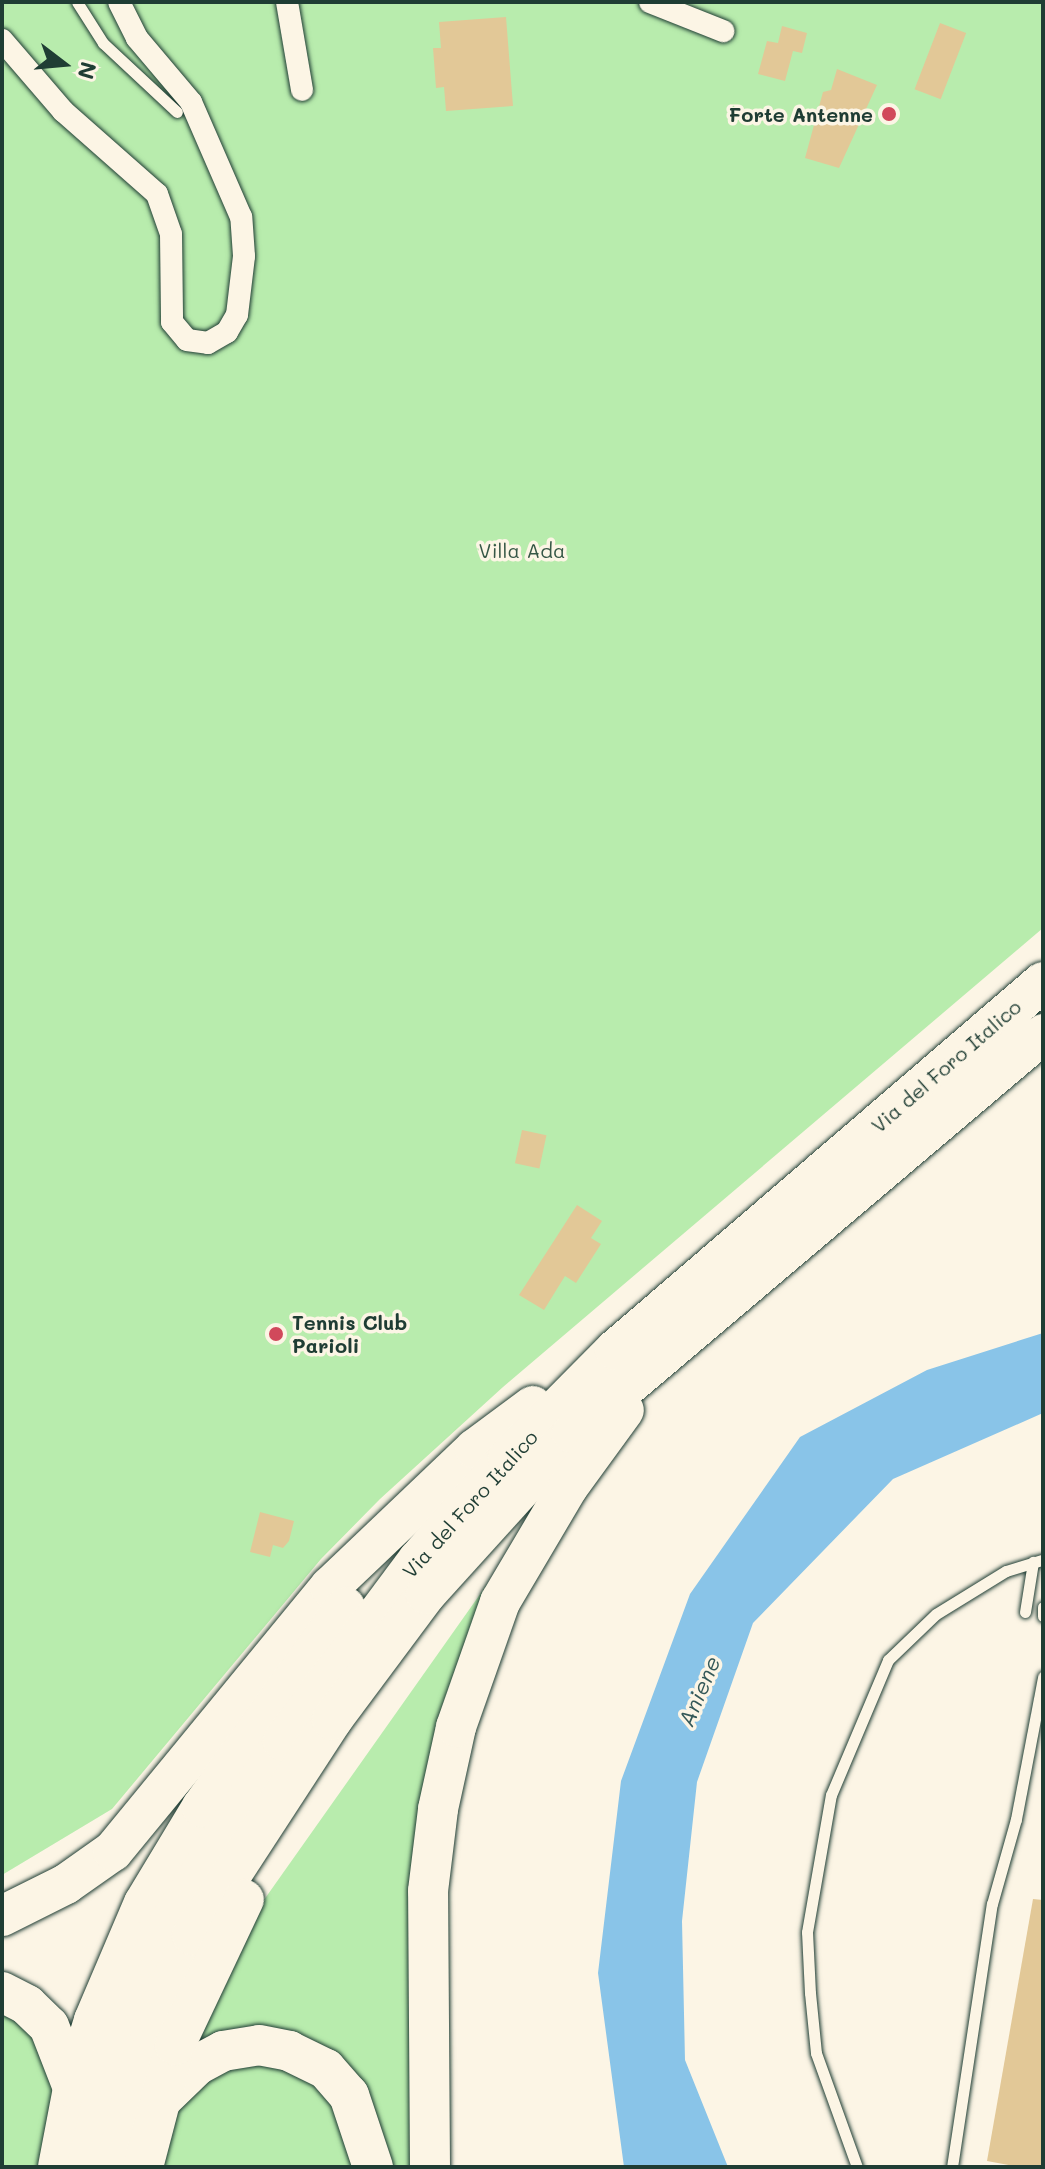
<!DOCTYPE html>
<html>
<head>
<meta charset="utf-8">
<style>
  body { margin:0 }
  #map { position:relative; width:1045px; height:2169px; overflow:hidden; background:#fcf5e5; font-family:Mali,sans-serif }
  div>[style] { position:absolute }
  .green>* { inset:0; background:#b8ecad }
  .water>* { inset:0; background:#89c4e8 }
  .building>* { inset:0; background:#e2c897; transform-origin:0 0 }
  .roads { filter:drop-shadow(0 0 2px #1f3d34) drop-shadow(0 0 2px #1f3d34) }
  .lane>* { height:11px; margin:-5.5px; padding:0 5.5px; transform-origin:5.5px; border-radius:5.5px; background:#fcf5e5 }
  .street>* { height:22px; margin:-11px; padding:0 11px; transform-origin:11px; border-radius:11px; background:#fcf5e5 }
  .highway>* { height:40px; margin:-20px; padding:0 20px; transform-origin:20px; border-radius:20px; background:#fcf5e5 }
  .dots>* { width:22px; height:22px; translate:-50% -50%; box-sizing:border-box; border:4px solid #fcf5e5; border-radius:50% }
  span { translate:-50% -50%; white-space:nowrap; text-align:center; line-height:1.15; -webkit-text-stroke:7px #fcf5e5; paint-order:stroke }
  .poi-label { font-size:20px; color:#1f3d34; font-weight:700 }
  .right { translate:-100% -50%; text-align:right }
  .left { translate:0 -50%; text-align:left }
  .park-label { font-size:20px; color:#365746 }
  .street-label { font-size:20px; color:#1f3d34 }
  .water-label { font-size:22px; color:#345858; font-style:italic }
  .frame { position:absolute; inset:0; border:4px solid #1f3d34; pointer-events:none }
  .north { position:absolute; left:24px; top:24px; width:80px; height:80px; -webkit-text-stroke:6px #fcf5e5; paint-order:stroke; rotate:106deg; font-size:22px; font-weight:700; line-height:32px; text-align:center; color:#1f3d34 }
  .north::after { content:''; display:block; margin:auto; width:28px; height:36px; background:#1f3d34; clip-path:polygon(50% 0,100% 100%,50% 72%,0 100%) }
</style>
</head>
<body>
<div id="map">
  <div class="green">
    <div style="clip-path:polygon(2px 2px,1043px 2px,1043px 928px,503px 1387px,380px 1499px,321px 1559px,112px 1809px,2px 1875px)"></div>
    <div style="clip-path:polygon(500px 1566px,454px 1688px,412px 2167px,387px 2167px,342px 2062px,189px 2055px,254px 1914px)"></div>
    <div style="clip-path:polygon(2px 2006px,56px 2057px,47px 2167px,2px 2167px)"></div>
    <div style="clip-path:polygon(273px 2063px,326px 2086px,360px 2167px,160px 2167px,176px 2113px,200px 2083px,235px 2066px)"></div>
  </div>
  <div class="water">
    <div style="clip-path:polygon(1043px 1333px,1043px 1413px,893px 1479px,753px 1623px,697px 1782px,682px 1921px,685px 2060px,728px 2167px,624px 2167px,598px 1973px,621px 1781px,690px 1594px,800px 1437px,927px 1370px)"></div>
  </div>
  <div class="building">
    <div style="clip-path:polygon(506px 17px,513px 106px,446px 111px,444px 87px,436px 88px,433px 48px,441px 48px,439px 22px)"></div>
    <div style="left:940px;top:23px;width:28px;height:71px;rotate:21deg"></div>
    <div style="clip-path:polygon(782px 26px,807px 33px,802px 53px,793px 51px,785px 81px,758px 74px,767px 41px,778px 43px)"></div>
    <div style="clip-path:polygon(837px 69px,877px 85px,839px 168px,805px 158px,823px 92px,831px 90px)"></div>
    <div style="left:522px;top:1130px;width:25px;height:34px;rotate:12deg"></div>
    <div style="clip-path:polygon(577px 1205px,602px 1221px,591px 1238px,601px 1244px,576px 1283px,565px 1276px,544px 1310px,519px 1295px)"></div>
    <div style="clip-path:polygon(260px 1512px,294px 1521px,289px 1541px,283px 1548px,273px 1545px,270px 1557px,250px 1552px)"></div>
    <div style="clip-path:polygon(1033px 1899px,1043px 1900px,1043px 2167px,1019px 2167px,987px 2161px)"></div>
  </div>
  <div class="roads">
    <div class="lane">
      <div style="left:77px;top:2px;width:49px;rotate:57.6deg"></div>
      <div style="left:103px;top:43px;width:101px;rotate:43deg"></div>
      <div style="left:1043px;top:1607px;width:9px;rotate:90deg"></div>
      <div style="left:1025px;top:1612px;width:51px;rotate:-80.9deg"></div>
      <div style="left:857px;top:2167px;width:121px;rotate:-109.8deg"></div>
      <div style="left:816px;top:2053px;width:60px;rotate:-95.7deg"></div>
      <div style="left:810px;top:1993px;width:61px;rotate:-92.8deg"></div>
      <div style="left:807px;top:1932px;width:139px;rotate:-80.1deg"></div>
      <div style="left:831px;top:1795px;width:147px;rotate:-67.1deg"></div>
      <div style="left:888px;top:1660px;width:66px;rotate:-43.8deg"></div>
      <div style="left:936px;top:1614px;width:82px;rotate:-31.6deg"></div>
      <div style="left:1006px;top:1571px;width:39px;rotate:-17deg"></div>
      <div style="left:952px;top:2167px;width:266px;rotate:-81.4deg"></div>
      <div style="left:992px;top:1904px;width:88px;rotate:-74.2deg"></div>
      <div style="left:1016px;top:1819px;width:145px;rotate:-79.2deg"></div>
    </div>
    <div class="street">
      <div style="left:287px;top:2px;width:89px;rotate:80.3deg"></div>
      <div style="left:650px;top:2px;width:79px;rotate:21.7deg"></div>
      <div style="left:2px;top:40px;width:94px;rotate:49.3deg"></div>
      <div style="left:63px;top:111px;width:125px;rotate:41.4deg"></div>
      <div style="left:157px;top:194px;width:42px;rotate:70.7deg"></div>
      <div style="left:171px;top:234px;width:88px;rotate:89.3deg"></div>
      <div style="left:172px;top:322px;width:23px;rotate:50deg"></div>
      <div style="left:187px;top:340px;width:21px;rotate:8deg"></div>
      <div style="left:208px;top:343px;width:22px;rotate:-30deg"></div>
      <div style="left:227px;top:332px;width:20px;rotate:-60deg"></div>
      <div style="left:237px;top:315px;width:59px;rotate:-83.2deg"></div>
      <div style="left:244px;top:256px;width:39px;rotate:-94deg"></div>
      <div style="left:241px;top:217px;width:125px;rotate:-113.5deg"></div>
      <div style="left:191px;top:102px;width:84px;rotate:-130.2deg"></div>
      <div style="left:137px;top:38px;width:40px;rotate:-116.6deg"></div>
    </div>
    <div class="highway">
      <div style="left:2px;top:1916px;width:72px;rotate:-26.6deg"></div>
      <div style="left:66px;top:1884px;width:57px;rotate:-35.1deg"></div>
      <div style="left:113px;top:1851px;width:342px;rotate:-50.6deg"></div>
      <div style="left:330px;top:1587px;width:200px;rotate:-43.6deg"></div>
      <div style="left:475px;top:1449px;width:72px;rotate:-36.6deg"></div>
      <div style="left:2px;top:1992px;width:28px;rotate:27deg"></div>
      <div style="left:27px;top:2005px;width:30px;rotate:44deg"></div>
      <div style="left:49px;top:2026px;width:66px;rotate:68.8deg"></div>
      <div style="left:159px;top:2102px;width:53px;rotate:-44.2deg"></div>
      <div style="left:197px;top:2065px;width:30px;rotate:-28deg"></div>
      <div style="left:223px;top:2051px;width:36px;rotate:-9deg"></div>
      <div style="left:259px;top:2045px;width:31px;rotate:11deg"></div>
      <div style="left:289px;top:2051px;width:41px;rotate:25.9deg"></div>
      <div style="left:326px;top:2069px;width:35px;rotate:49deg"></div>
      <div style="left:349px;top:2095px;width:76px;rotate:71.6deg"></div>
      <div style="left:58px;top:2167px;width:80px;rotate:-79.2deg"></div>
      <div style="left:73px;top:2088px;width:71px;rotate:-72.8deg"></div>
      <div style="left:94px;top:2020px;width:127px;rotate:-66.9deg"></div>
      <div style="left:144px;top:1903px;width:112px;rotate:-58.9deg"></div>
      <div style="left:202px;top:1807px;width:246px;rotate:-54.4deg"></div>
      <div style="left:87px;top:2167px;width:116px;rotate:-77deg"></div>
      <div style="left:113px;top:2054px;width:124px;rotate:-68.2deg"></div>
      <div style="left:159px;top:1939px;width:234px;rotate:-57.9deg"></div>
      <div style="left:283px;top:1741px;width:226px;rotate:-53.3deg"></div>
      <div style="left:418px;top:1560px;width:136px;rotate:-48.6deg"></div>
      <div style="left:508px;top:1458px;width:152px;rotate:-45.3deg"></div>
      <div style="left:615px;top:1350px;width:564px;rotate:-40.69deg"></div>
      <div style="left:115px;top:2167px;width:141px;rotate:-75.7deg"></div>
      <div style="left:150px;top:2030px;width:104px;rotate:-66.1deg"></div>
      <div style="left:192px;top:1935px;width:257px;rotate:-56.9deg"></div>
      <div style="left:332px;top:1720px;width:157px;rotate:-53.3deg"></div>
      <div style="left:426px;top:1594px;width:217px;rotate:-47.8deg"></div>
      <div style="left:572px;top:1433px;width:617px;rotate:-40.27deg"></div>
      <div style="left:143px;top:2167px;width:126px;rotate:-75.3deg"></div>
      <div style="left:175px;top:2045px;width:161px;rotate:-64.7deg"></div>
      <div style="left:430px;top:2167px;width:276px;rotate:-90.4deg"></div>
      <div style="left:428px;top:1891px;width:83px;rotate:-83deg"></div>
      <div style="left:438px;top:1809px;width:84px;rotate:-77.6deg"></div>
      <div style="left:456px;top:1727px;width:133px;rotate:-70.6deg"></div>
      <div style="left:500px;top:1602px;width:134px;rotate:-59.4deg"></div>
      <div style="left:568px;top:1487px;width:95px;rotate:-54deg"></div>
    </div>
  </div>
  <div class="dots">
    <div style="left:889px;top:114px;background:#d1495b"></div>
    <div style="left:276px;top:1334px;background:#d1495b"></div>
  </div>
  <div class="poi-label">
    <span class="right" style="left:873px;top:114px">Forte Antenne</span>
    <span class="left" style="left:292px;top:1334px">Tennis Club<br>Parioli</span>
  </div>
  <div class="park-label">
    <span style="left:522px;top:550px">Villa Ada</span>
  </div>
  <div class="street-label">
    <span style="left:946px;top:1066px;rotate:-41deg">Via del Foro Italico</span>
    <span style="left:470px;top:1504px;rotate:-48deg">Via del Foro Italico</span>
  </div>
  <div class="water-label">
    <span style="left:699px;top:1691px;rotate:-67deg">Aniene</span>
  </div>
  <div class="frame"></div>
  <div class="north">N</div>
</div>
</body>
</html>
